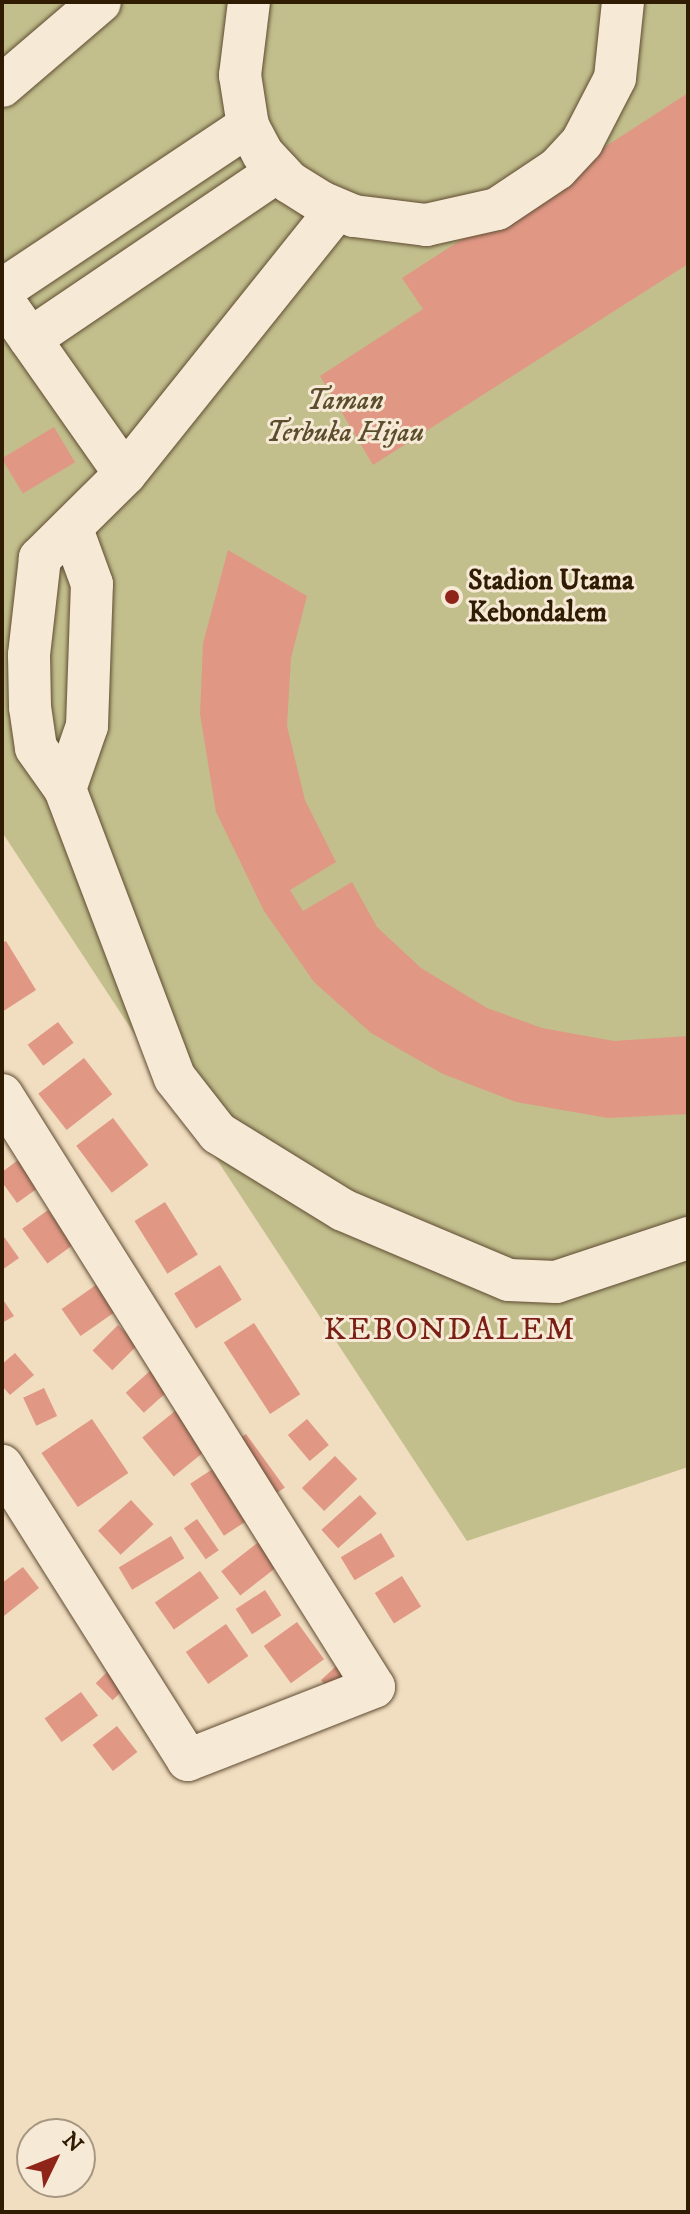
<!DOCTYPE html>
<html>
<head>
<meta charset="utf-8">
<style>
  body { margin:0 }
  #map { position:relative; width:690px; height:2214px; overflow:hidden; background:#f1ddc0; font-family:"IM FELL DW Pica",serif }
  div>[style] { position:absolute }
  .green>* { inset:0; background:#c2bf8d }
  .building>* { inset:0; background:#e09885; transform-origin:0 0 }
  .roads { filter:drop-shadow(0 0 2px #604c32) drop-shadow(0 0 2px #604c32) }
  .minor>* { height:42px; margin:-21px; padding:0 21px; transform-origin:21px; border-radius:21px; background:#f6e9d6 }
  .dots>* { width:22px; height:22px; translate:-50% -50%; box-sizing:border-box; border:4px solid #f6e9d6; border-radius:50% }
  span { translate:-50% -50%; white-space:nowrap; text-align:center; line-height:1.15; -webkit-text-stroke:6px #f6e9d6; paint-order:stroke }
  .park-label { font-size:28px; color:#5c4d2c; font-style:italic }
  .poi-label { font-size:28px; color:#301c02; font-weight:700 }
  .left { translate:0 -50%; text-align:left }
  .quarter-label { font-size:32px; color:#7a1f14; letter-spacing:2px }
  .frame { position:absolute; inset:0; border:4px solid #301c02; pointer-events:none }
  .north { position:absolute; left:16px; top:2118px; width:80px; height:80px; box-sizing:border-box; background:#f6e9d6; border:2px solid #a79781; border-radius:50%; rotate:47deg; font-size:22px; font-weight:700; line-height:32px; text-align:center; color:#301c02 }
  .north::after { content:''; display:block; margin:auto; width:28px; height:36px; background:#8f2418; clip-path:polygon(50% 0,100% 100%,50% 72%,0 100%) }
</style>
</head>
<body>
<div id="map">
  <div class="green">
    <div style="clip-path:polygon(2px 2px,688px 2px,688px 1467px,467px 1541px,2px 832px)"></div>
  </div>
  <div class="building">
    <div style="clip-path:polygon(688px 93px,688px 264px,373px 465px,320px 376px,423px 309px,402px 278px)"></div>
    <div style="left:54px;top:427px;width:41px;height:61px;rotate:59deg"></div>
    <div style="clip-path:polygon(228px 550px,307px 596px,291px 658px,287px 726px,305px 800px,336px 862px,290px 890px,303px 911px,352px 882px,377px 927px,421px 968px,487px 1008px,542px 1028px,614px 1041px,688px 1036px,688px 1114px,608px 1118px,516px 1102px,443px 1074px,371px 1033px,314px 982px,264px 911px,216px 812px,200px 714px,203px 643px)"></div>
    <div style="clip-path:polygon(6px 941px,36px 990px,2px 1012px,2px 943px)"></div>
    <div style="left:58px;top:1022px;width:26px;height:38px;rotate:53deg"></div>
    <div style="left:84px;top:1058px;width:46px;height:58px;rotate:52deg"></div>
    <div style="left:113px;top:1118px;width:59px;height:46px;rotate:53deg"></div>
    <div style="clip-path:polygon(29px 1152px,49px 1180px,17px 1203px,2px 1182px,2px 1172px)"></div>
    <div style="left:165px;top:1202px;width:62px;height:36px;rotate:58deg"></div>
    <div style="left:48px;top:1210px;width:43px;height:32px;rotate:54deg"></div>
    <div style="clip-path:polygon(2px 1234px,19px 1258px,2px 1270px)"></div>
    <div style="left:220px;top:1265px;width:41px;height:54px;rotate:58deg"></div>
    <div style="left:96px;top:1285px;width:33px;height:42px;rotate:55deg"></div>
    <div style="clip-path:polygon(2px 1298px,14px 1316px,2px 1323px)"></div>
    <div style="left:254px;top:1323px;width:85px;height:36px;rotate:57deg"></div>
    <div style="left:118px;top:1325px;width:28px;height:36px;rotate:45deg"></div>
    <div style="clip-path:polygon(15px 1353px,34px 1375px,10px 1395px,2px 1386px,2px 1364px)"></div>
    <div style="left:151px;top:1370px;width:27px;height:34px;rotate:48deg"></div>
    <div style="left:44px;top:1388px;width:31px;height:23px;rotate:65deg"></div>
    <div style="left:185px;top:1403px;width:50px;height:55px;rotate:51deg"></div>
    <div style="left:92px;top:1419px;width:65px;height:61px;rotate:56deg"></div>
    <div style="left:307px;top:1419px;width:34px;height:25px;rotate:50deg"></div>
    <div style="left:246px;top:1434px;width:66px;height:14px;rotate:54deg"></div>
    <div style="left:335px;top:1456px;width:32px;height:46px;rotate:46deg"></div>
    <div style="left:222px;top:1463px;width:62px;height:38px;rotate:57deg"></div>
    <div style="left:360px;top:1495px;width:25px;height:52px;rotate:48deg"></div>
    <div style="left:131px;top:1500px;width:33px;height:45px;rotate:47deg"></div>
    <div style="left:197px;top:1519px;width:38px;height:16px;rotate:55deg"></div>
    <div style="left:270px;top:1533px;width:31px;height:62px;rotate:52deg"></div>
    <div style="left:381px;top:1533px;width:27px;height:47px;rotate:59deg"></div>
    <div style="left:171px;top:1536px;width:26px;height:61px;rotate:59deg"></div>
    <div style="clip-path:polygon(23px 1567px,39px 1588px,4px 1616px,2px 1583px)"></div>
    <div style="left:200px;top:1571px;width:33px;height:55px;rotate:55deg"></div>
    <div style="left:402px;top:1576px;width:36px;height:32px;rotate:58deg"></div>
    <div style="left:265px;top:1590px;width:30px;height:35px;rotate:57deg"></div>
    <div style="left:297px;top:1622px;width:46px;height:41px;rotate:54deg"></div>
    <div style="left:226px;top:1624px;width:39px;height:49px;rotate:55deg"></div>
    <div style="left:348px;top:1655px;width:21px;height:37px;rotate:47deg"></div>
    <div style="left:112px;top:1667px;width:24px;height:23px;rotate:45deg"></div>
    <div style="left:81px;top:1692px;width:29px;height:45px;rotate:54deg"></div>
    <div style="left:117px;top:1726px;width:33px;height:31px;rotate:52deg"></div>
  </div>
  <div class="roads">
    <div class="minor">
      <div style="left:249px;top:2px;width:74px;rotate:97deg"></div>
      <div style="left:240px;top:75px;width:52px;rotate:81.1deg"></div>
      <div style="left:248px;top:126px;width:32px;rotate:62deg"></div>
      <div style="left:263px;top:154px;width:38px;rotate:47deg"></div>
      <div style="left:289px;top:182px;width:38px;rotate:32deg"></div>
      <div style="left:321px;top:202px;width:36px;rotate:23deg"></div>
      <div style="left:354px;top:216px;width:73px;rotate:7.1deg"></div>
      <div style="left:426px;top:225px;width:73px;rotate:-12.7deg"></div>
      <div style="left:497px;top:209px;width:72px;rotate:-33.7deg"></div>
      <div style="left:557px;top:169px;width:37px;rotate:-47deg"></div>
      <div style="left:582px;top:142px;width:72px;rotate:-62.7deg"></div>
      <div style="left:615px;top:78px;width:76px;rotate:-84deg"></div>
      <div style="left:2px;top:86px;width:129px;rotate:-40.6deg"></div>
      <div style="left:2px;top:290px;width:296px;rotate:-33.7deg"></div>
      <div style="left:2px;top:299px;width:214px;rotate:54.9deg"></div>
      <div style="left:125px;top:474px;width:120px;rotate:135.3deg"></div>
      <div style="left:40px;top:558px;width:98px;rotate:96.5deg"></div>
      <div style="left:29px;top:655px;width:52px;rotate:88.9deg"></div>
      <div style="left:30px;top:707px;width:41px;rotate:81.7deg"></div>
      <div style="left:36px;top:748px;width:50px;rotate:54.7deg"></div>
      <div style="left:65px;top:789px;width:309px;rotate:69.2deg"></div>
      <div style="left:175px;top:1078px;width:70px;rotate:52deg"></div>
      <div style="left:218px;top:1133px;width:147px;rotate:31.6deg"></div>
      <div style="left:343px;top:1210px;width:180px;rotate:22.9deg"></div>
      <div style="left:509px;top:1280px;width:47px;rotate:2.4deg"></div>
      <div style="left:556px;top:1282px;width:139px;rotate:-18.4deg"></div>
      <div style="left:30px;top:339px;width:300px;rotate:-34.1deg"></div>
      <div style="left:125px;top:474px;width:339px;rotate:-51.3deg"></div>
      <div style="left:65px;top:789px;width:67px;rotate:-70.8deg"></div>
      <div style="left:87px;top:726px;width:142px;rotate:-88deg"></div>
      <div style="left:92px;top:584px;width:59px;rotate:-110deg"></div>
      <div style="left:2px;top:1095px;width:699px;rotate:57.86deg"></div>
      <div style="left:374px;top:1687px;width:200px;rotate:158.6deg"></div>
      <div style="left:188px;top:1760px;width:348px;rotate:-122.3deg"></div>
    </div>
  </div>
  <div class="dots">
    <div style="left:452px;top:597px;background:#8f2418"></div>
  </div>
  <div class="park-label">
    <span style="left:345px;top:417px">Taman<br>Terbuka Hijau</span>
  </div>
  <div class="poi-label">
    <span class="left" style="left:468px;top:597px">Stadion Utama<br>Kebondalem</span>
  </div>
  <div class="quarter-label">
    <span style="left:450px;top:1330px">KEBONDALEM</span>
  </div>
  <div class="frame"></div>
  <div class="north">N</div>
</div>
</body>
</html>
